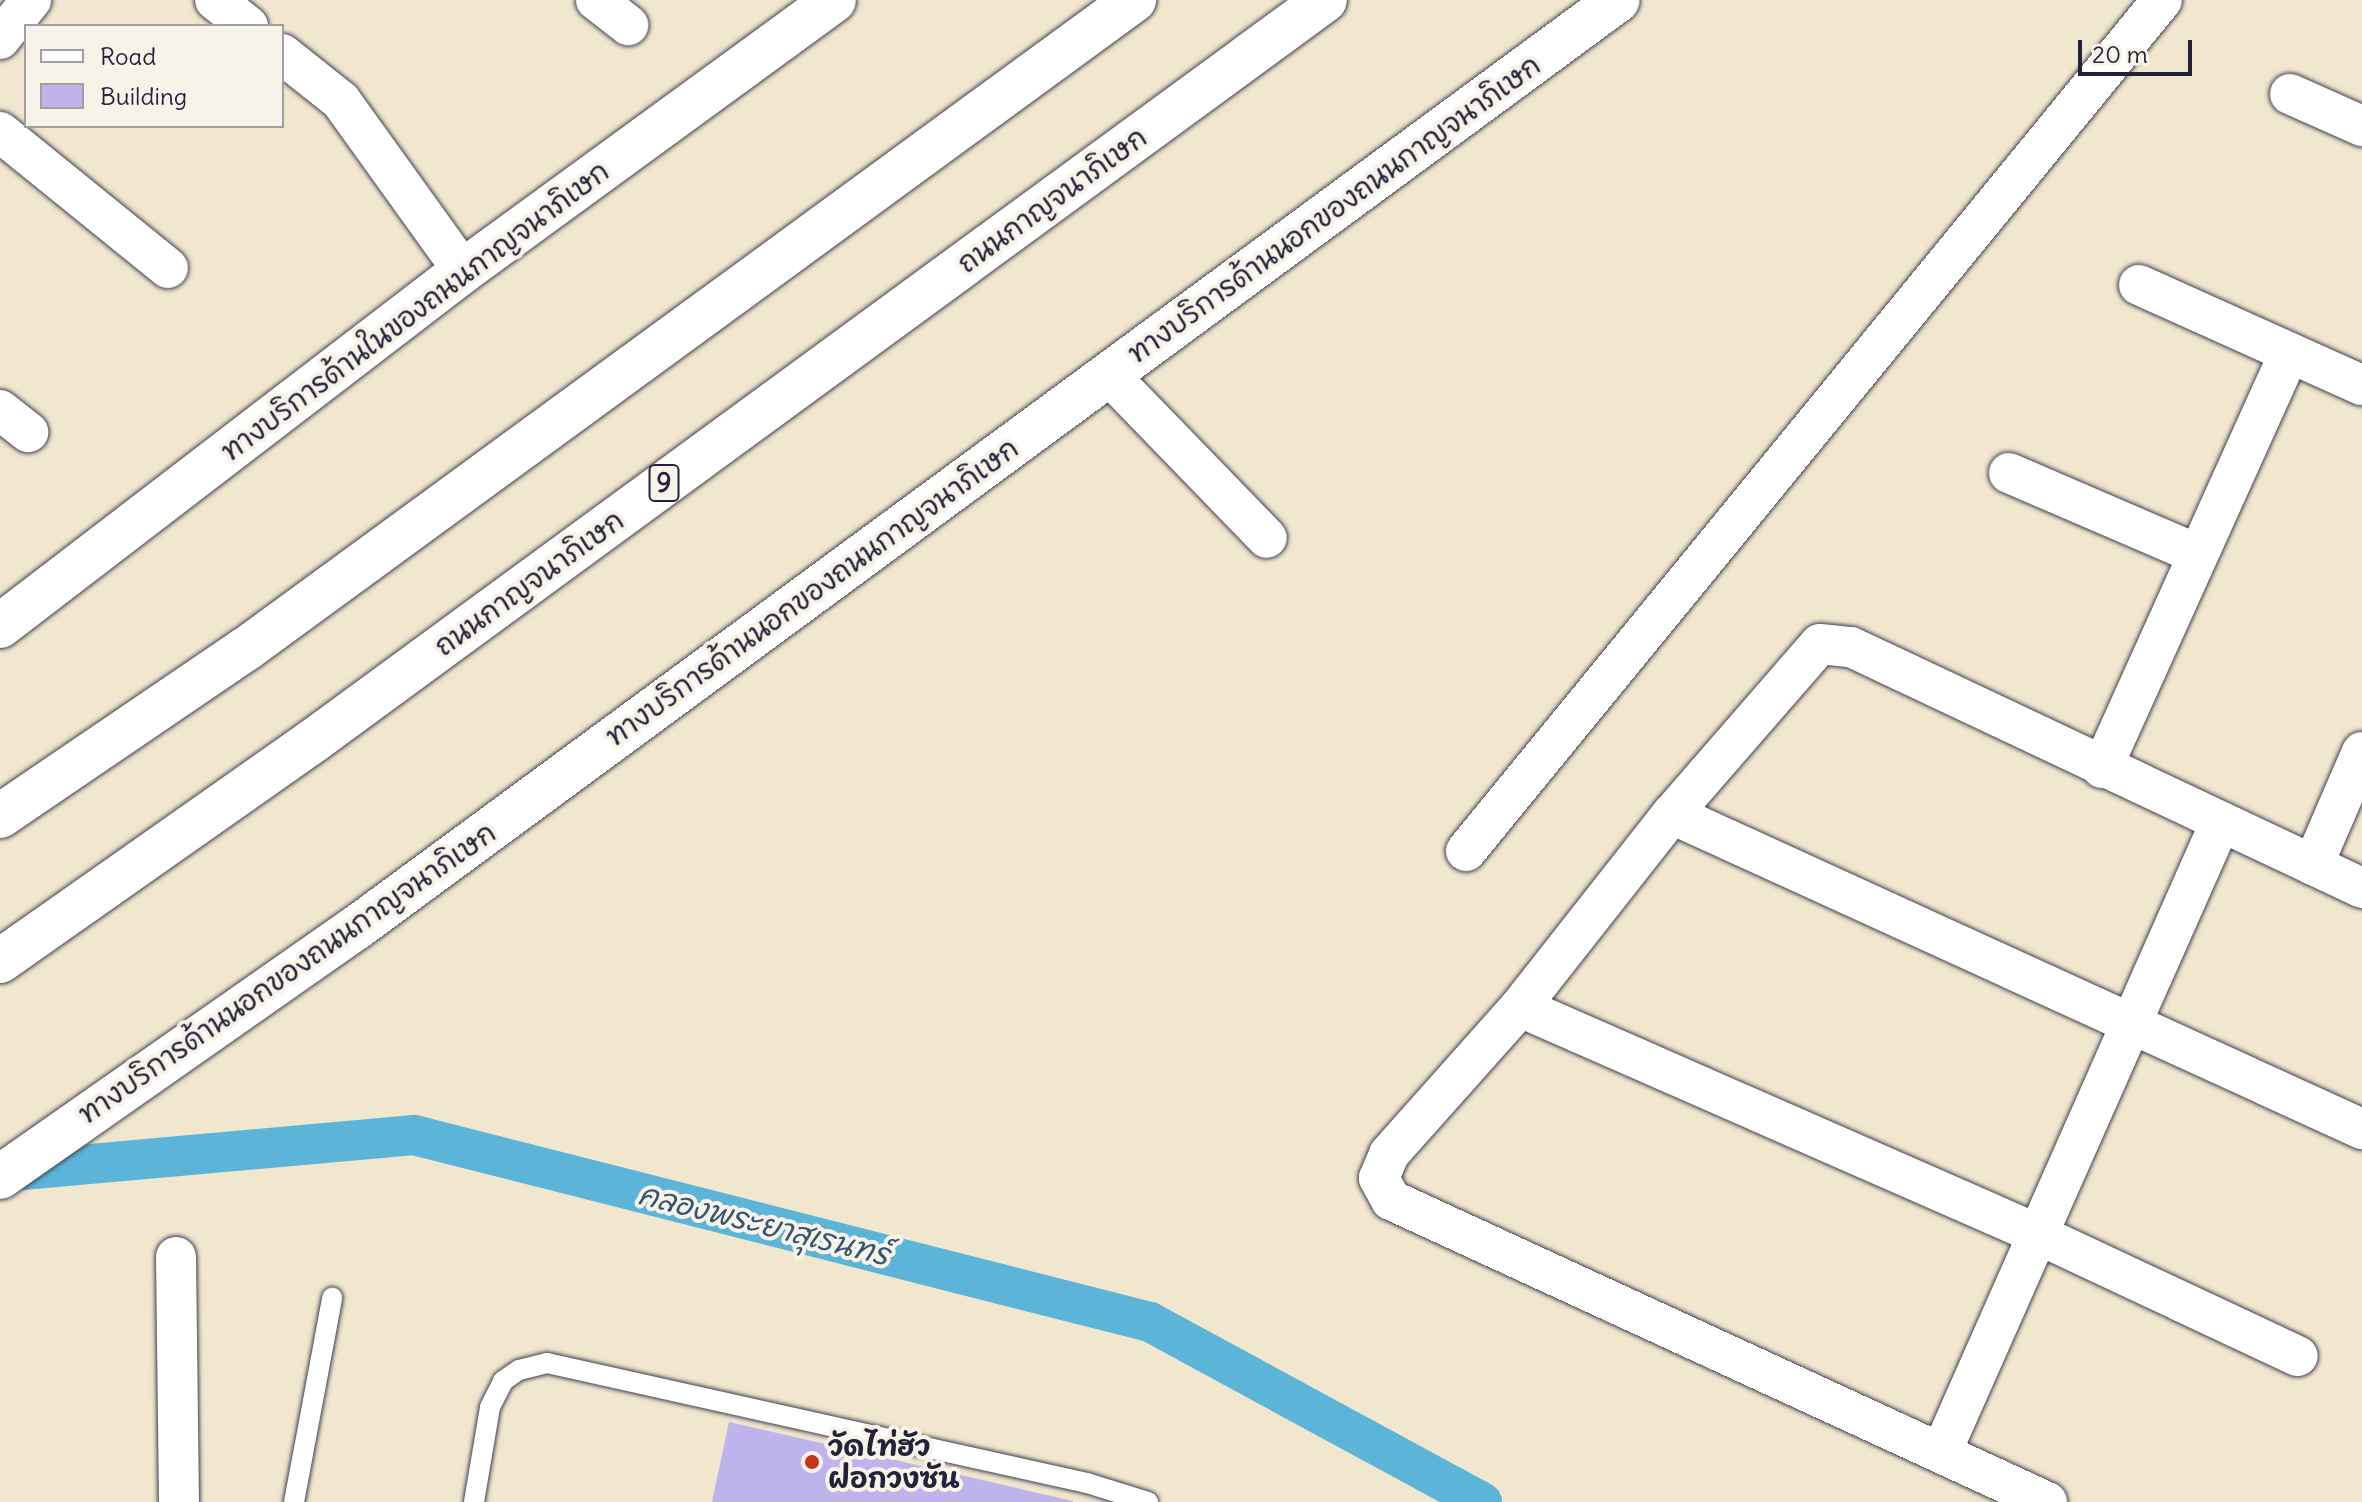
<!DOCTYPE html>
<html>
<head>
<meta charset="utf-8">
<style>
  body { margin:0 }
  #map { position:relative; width:2362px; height:1502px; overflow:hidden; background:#f1e7ce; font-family:Delius,"Playpen Sans Thai",sans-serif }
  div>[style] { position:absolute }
  .canal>* { height:40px; margin:-20px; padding:0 20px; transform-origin:20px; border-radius:20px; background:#5cb5d9 }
  .building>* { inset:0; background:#bfb3ec }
  .roads { filter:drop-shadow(0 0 2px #414051) drop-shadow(0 0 2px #414051) }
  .lane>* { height:20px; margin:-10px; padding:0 10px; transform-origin:10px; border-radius:10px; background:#fff }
  .street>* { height:40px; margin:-20px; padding:0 20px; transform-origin:20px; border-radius:20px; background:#fff }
  .secondary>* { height:44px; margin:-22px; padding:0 22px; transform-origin:22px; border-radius:22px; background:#fff }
  .highway>* { height:44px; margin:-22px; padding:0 22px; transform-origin:22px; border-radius:22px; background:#fff }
  .dots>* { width:22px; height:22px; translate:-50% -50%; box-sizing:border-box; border:4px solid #f7f3e8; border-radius:50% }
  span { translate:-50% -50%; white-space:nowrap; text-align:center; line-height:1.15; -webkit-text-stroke:8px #f7f3e8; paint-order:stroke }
  .shield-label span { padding:2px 6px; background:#f7f3e8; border:2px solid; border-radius:6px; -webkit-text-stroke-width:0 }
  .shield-label { font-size:26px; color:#22223b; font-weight:700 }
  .street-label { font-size:28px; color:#22223b }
  .poi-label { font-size:28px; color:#22223b; font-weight:700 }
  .left { translate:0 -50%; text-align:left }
  .water-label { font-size:30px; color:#365572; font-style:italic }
  .legend { position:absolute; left:24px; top:24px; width:260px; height:104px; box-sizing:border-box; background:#f7f3e8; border:2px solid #a29fa3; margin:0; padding:10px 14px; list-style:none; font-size:24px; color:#22223b }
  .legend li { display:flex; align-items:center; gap:16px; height:40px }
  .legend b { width:40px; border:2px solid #a29fa3 }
  .scale { position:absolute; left:2078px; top:40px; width:114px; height:36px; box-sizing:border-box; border:4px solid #22223b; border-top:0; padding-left:10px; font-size:24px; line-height:28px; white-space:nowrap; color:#22223b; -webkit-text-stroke:6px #f7f3e8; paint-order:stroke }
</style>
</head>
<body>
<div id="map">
  <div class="canal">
    <div style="left:0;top:1172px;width:416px;rotate:-5.1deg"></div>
    <div style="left:414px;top:1135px;width:759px;rotate:14.26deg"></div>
    <div style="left:1150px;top:1322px;width:378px;rotate:28.5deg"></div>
  </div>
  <div class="building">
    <div style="clip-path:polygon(729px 1422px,1073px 1501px,1073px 1502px,712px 1502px)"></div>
  </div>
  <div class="roads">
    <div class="lane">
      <div style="left:294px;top:1502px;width:208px;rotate:-79.4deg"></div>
      <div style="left:474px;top:1502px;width:96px;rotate:-80.4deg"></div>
      <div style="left:490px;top:1407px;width:29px;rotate:-63deg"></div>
      <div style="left:503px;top:1381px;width:19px;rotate:-35deg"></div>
      <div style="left:519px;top:1370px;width:29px;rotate:-14deg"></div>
      <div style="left:547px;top:1363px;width:553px;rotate:12.53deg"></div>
      <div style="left:1087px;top:1483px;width:64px;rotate:17.3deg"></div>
    </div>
    <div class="street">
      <div style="left:215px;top:0;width:42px;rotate:38.2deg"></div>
      <div style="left:596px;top:0;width:41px;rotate:38deg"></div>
      <div style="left:0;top:39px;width:50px;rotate:-51.5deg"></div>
      <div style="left:282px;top:54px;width:75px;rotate:38.5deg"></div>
      <div style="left:341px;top:101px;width:209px;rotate:54.3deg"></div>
      <div style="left:2290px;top:94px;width:79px;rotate:24deg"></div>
      <div style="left:0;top:132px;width:216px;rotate:39deg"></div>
      <div style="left:2139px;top:285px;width:244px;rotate:24.2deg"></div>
      <div style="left:1108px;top:374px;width:228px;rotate:45.9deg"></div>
      <div style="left:0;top:410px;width:36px;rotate:38deg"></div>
      <div style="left:2009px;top:473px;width:205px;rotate:23.3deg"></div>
      <div style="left:2102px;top:768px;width:455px;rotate:-65.7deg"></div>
      <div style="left:1672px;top:814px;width:759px;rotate:24.54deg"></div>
      <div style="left:1466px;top:851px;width:1099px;rotate:-50.72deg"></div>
      <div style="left:2313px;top:865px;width:123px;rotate:-66.6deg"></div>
      <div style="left:1520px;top:1007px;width:562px;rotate:23.69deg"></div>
      <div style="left:2035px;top:1233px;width:290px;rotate:25.1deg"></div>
      <div style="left:176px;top:1257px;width:245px;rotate:89.3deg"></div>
      <div style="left:1941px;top:1453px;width:689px;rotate:-66.11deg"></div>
      <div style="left:2047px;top:1502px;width:722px;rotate:-155.28deg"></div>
      <div style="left:1391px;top:1200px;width:25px;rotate:-119deg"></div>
      <div style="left:1379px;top:1178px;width:26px;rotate:-67deg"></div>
      <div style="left:1389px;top:1154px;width:197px;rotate:-48.3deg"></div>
      <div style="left:1520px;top:1007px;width:246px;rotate:-51.8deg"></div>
      <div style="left:1672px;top:814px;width:225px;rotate:-49deg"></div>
      <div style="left:1820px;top:644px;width:31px;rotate:6deg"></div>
      <div style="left:1851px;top:647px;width:565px;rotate:25.25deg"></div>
    </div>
    <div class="secondary">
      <div style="left:0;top:626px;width:583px;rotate:-37.48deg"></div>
      <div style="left:463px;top:271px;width:459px;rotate:-36.1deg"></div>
      <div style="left:0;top:1177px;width:434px;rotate:-35deg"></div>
      <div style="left:356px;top:928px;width:1566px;rotate:-36.33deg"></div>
    </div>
    <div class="highway">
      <div style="left:0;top:816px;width:297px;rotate:-34.2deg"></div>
      <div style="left:246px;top:649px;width:1100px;rotate:-36.16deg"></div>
      <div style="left:0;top:961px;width:383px;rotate:-35.1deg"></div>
      <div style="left:313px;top:741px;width:1254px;rotate:-36.21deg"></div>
    </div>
  </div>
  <div class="dots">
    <div style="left:812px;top:1462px;background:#c8321e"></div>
  </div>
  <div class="shield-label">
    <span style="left:664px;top:483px">9</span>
  </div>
  <div class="street-label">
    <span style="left:1052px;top:200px;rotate:-36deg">ถนนกาญจนาภิเษก</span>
    <span style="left:1334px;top:209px;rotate:-36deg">ทางบริการด้านนอกของถนนกาญจนาภิเษก</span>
    <span style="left:415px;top:311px;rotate:-37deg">ทางบริการด้านในของถนนกาญจนาภิเษก</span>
    <span style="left:529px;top:583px;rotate:-36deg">ถนนกาญจนาภิเษก</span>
    <span style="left:812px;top:592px;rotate:-36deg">ทางบริการด้านนอกของถนนกาญจนาภิเษก</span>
    <span style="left:287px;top:973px;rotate:-35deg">ทางบริการด้านนอกของถนนกาญจนาภิเษก</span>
  </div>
  <div class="poi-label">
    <span class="left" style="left:828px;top:1462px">วัดไท่ฮัว<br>ฝอกวงซัน</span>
  </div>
  <div class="water-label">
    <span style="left:764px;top:1224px;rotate:14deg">คลองพระยาสุเรนทร์</span>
  </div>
  <ul class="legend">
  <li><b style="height:10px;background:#fff"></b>Road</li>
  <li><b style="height:22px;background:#bfb3ec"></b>Building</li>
  </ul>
  <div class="scale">20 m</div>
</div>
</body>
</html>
